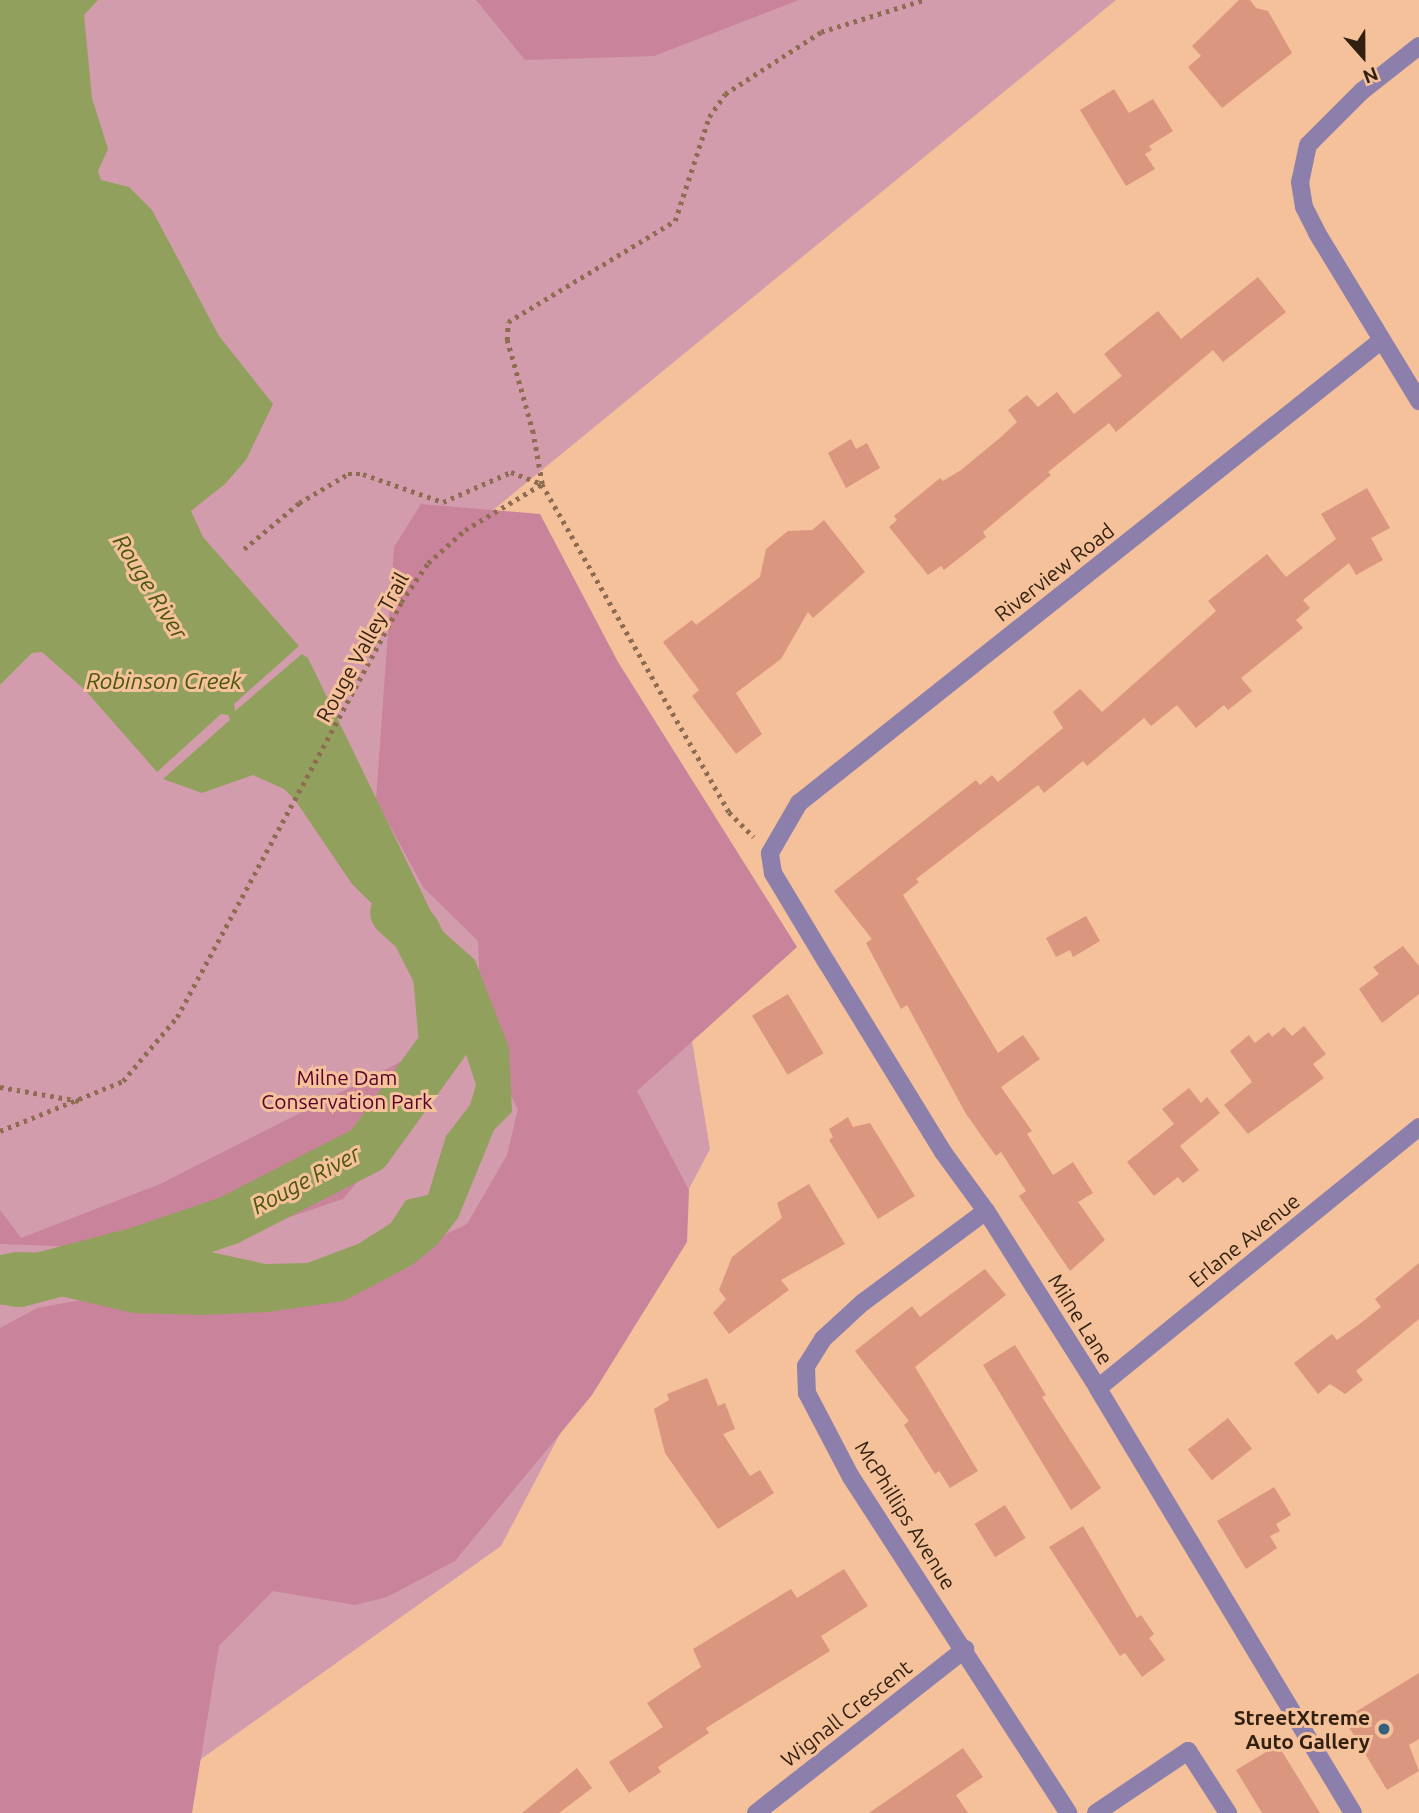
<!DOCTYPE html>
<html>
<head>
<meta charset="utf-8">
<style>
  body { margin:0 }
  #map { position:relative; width:1419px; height:1813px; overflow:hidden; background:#f4c19b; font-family:Ubuntu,sans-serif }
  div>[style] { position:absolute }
  .green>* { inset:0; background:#d39cad }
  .forest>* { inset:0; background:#c9839a }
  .water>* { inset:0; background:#92a05e }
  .river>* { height:49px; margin:-24.5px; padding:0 24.5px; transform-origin:24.5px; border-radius:24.5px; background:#92a05e }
  .building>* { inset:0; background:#db9680; transform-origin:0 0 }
  .path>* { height:4.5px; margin-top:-2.25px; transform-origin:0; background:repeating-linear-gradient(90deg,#8e6c52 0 3.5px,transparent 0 8.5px) }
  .minor>* { height:18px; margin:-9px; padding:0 9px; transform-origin:9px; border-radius:9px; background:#8c7fab }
  .dots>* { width:19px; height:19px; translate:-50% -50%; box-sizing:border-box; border:4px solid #f4c19b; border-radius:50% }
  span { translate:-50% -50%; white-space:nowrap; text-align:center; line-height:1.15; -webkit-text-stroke:6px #f4c19b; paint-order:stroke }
  .street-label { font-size:21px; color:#311f0f }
  .park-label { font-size:21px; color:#58012c }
  .poi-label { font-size:21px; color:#311f0f; font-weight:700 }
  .right { translate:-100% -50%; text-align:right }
  .water-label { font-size:23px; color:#4b570a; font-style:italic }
  .north { position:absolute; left:1328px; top:21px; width:70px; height:70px; -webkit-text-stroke:5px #f4c19b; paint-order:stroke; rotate:159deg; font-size:19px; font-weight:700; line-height:28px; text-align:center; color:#311f0f }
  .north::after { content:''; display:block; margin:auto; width:24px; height:32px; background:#311f0f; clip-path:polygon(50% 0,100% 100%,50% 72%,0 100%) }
</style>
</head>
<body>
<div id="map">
  <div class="green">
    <div style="clip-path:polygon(0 0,1116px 0,476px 524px,659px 843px,710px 1149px,501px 1546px,125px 1813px,0 1813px)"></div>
  </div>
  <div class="forest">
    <div style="clip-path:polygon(476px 0,799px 0,654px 56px,525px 60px)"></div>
    <div style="clip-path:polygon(421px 504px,540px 514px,618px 662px,797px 947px,637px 1091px,689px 1190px,687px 1242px,592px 1395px,455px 1561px,387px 1597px,355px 1605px,273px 1591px,219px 1646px,192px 1813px,0 1813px,0 1328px,37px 1308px,104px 1296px,330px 1289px,467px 1224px,507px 1155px,518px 1109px,482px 1041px,478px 941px,423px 887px,376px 800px,394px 547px)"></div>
    <div style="clip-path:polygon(418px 1053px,396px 1136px,343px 1199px,269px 1224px,131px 1249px,0 1244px,0 1210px,21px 1238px,160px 1184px)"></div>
  </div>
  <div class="water">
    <div style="clip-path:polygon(0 0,98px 0,84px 15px,92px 98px,108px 149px,98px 171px,101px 180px,129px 187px,152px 210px,219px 336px,273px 404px,246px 460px,225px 484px,191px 511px,203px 537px,299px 646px,234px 704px,235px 711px,302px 654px,308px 658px,439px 928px,475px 960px,509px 1048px,512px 1112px,494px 1130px,458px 1218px,436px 1246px,412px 1265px,344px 1301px,268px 1312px,203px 1315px,133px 1313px,56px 1295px,30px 1296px,0 1305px,0 1255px,16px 1252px,157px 1256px,206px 1251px,266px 1264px,307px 1263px,358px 1244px,391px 1223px,406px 1200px,428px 1195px,446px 1136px,470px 1105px,476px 1085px,443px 983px,431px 962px,352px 884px,295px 800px,284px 789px,253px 775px,202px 793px,163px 779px,230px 720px,228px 715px,221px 714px,157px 772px,85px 690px,42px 652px,32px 653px,0 685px)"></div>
  </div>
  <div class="river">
    <div style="left:0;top:1279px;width:19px;rotate:9deg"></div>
    <div style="left:19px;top:1282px;width:125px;rotate:-14.8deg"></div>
    <div style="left:140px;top:1250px;width:93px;rotate:-18.8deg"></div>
    <div style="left:228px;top:1220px;width:156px;rotate:-27.1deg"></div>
    <div style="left:367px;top:1149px;width:130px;rotate:-54.1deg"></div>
    <div style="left:443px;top:1044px;width:70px;rotate:-94.9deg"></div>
    <div style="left:437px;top:974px;width:48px;rotate:-117.1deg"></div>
    <div style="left:415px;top:931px;width:28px;rotate:-138deg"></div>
  </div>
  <div class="building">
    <div style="clip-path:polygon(1239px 0,1250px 0,1256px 8px,1268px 11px,1292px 53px,1222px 108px,1188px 67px,1201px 56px,1192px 46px)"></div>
    <div style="clip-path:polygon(1114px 89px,1129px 113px,1153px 99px,1173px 131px,1149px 146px,1152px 150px,1145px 154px,1155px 169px,1126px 186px,1080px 110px)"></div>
    <div style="clip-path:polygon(1258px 277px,1286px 312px,1223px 362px,1213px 350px,1116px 432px,1109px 423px,1048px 472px,1051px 475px,983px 532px,986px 537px,944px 570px,941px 566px,928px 575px,889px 527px,897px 520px,894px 516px,940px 478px,943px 481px,961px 470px,1001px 437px,1017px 422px,1008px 410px,1027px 395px,1038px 407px,1057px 392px,1074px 414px,1122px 376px,1104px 354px,1158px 311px,1181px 339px)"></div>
    <div style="clip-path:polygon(851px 439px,856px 449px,867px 443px,880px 468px,846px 488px,828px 453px)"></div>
    <div style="clip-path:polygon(1367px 488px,1390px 528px,1371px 538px,1383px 560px,1356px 575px,1349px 563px,1303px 600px,1310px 608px,1296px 620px,1303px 628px,1241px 678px,1252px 691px,1228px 710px,1224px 705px,1196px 728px,1177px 705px,1151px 726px,1144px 718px,1087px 766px,1083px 761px,1044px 793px,1038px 785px,916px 879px,919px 882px,903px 895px,998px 1053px,1023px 1035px,1040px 1059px,1001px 1087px,1032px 1131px,1027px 1134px,1053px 1175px,1073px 1162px,1093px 1193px,1078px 1202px,1105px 1240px,1070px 1271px,1019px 1196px,1026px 1191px,1001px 1152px,996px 1156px,966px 1114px,907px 1005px,901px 1009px,866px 943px,872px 939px,834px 891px,976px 780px,980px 785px,992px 775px,998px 782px,1063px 728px,1053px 712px,1080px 689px,1102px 712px,1216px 611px,1208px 601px,1267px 554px,1286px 577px,1336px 539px,1321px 514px)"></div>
    <div style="clip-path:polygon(824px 520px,865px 572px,813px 618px,808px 612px,781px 659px,736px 693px,762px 734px,736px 754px,692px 696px,699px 690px,663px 642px,692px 620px,696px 625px,760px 577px,766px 549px,788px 531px,812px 530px)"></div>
    <div style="clip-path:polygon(1086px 916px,1100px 941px,1073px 957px,1070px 950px,1056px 957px,1046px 938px)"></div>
    <div style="clip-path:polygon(1403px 946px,1419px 966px,1419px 994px,1382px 1023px,1359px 989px,1379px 974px,1373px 967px)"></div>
    <div style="left:788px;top:994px;width:69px;height:42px;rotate:59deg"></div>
    <div style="clip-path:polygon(1304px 1026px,1326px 1054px,1313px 1064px,1324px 1078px,1248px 1134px,1224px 1105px,1252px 1082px,1230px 1051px,1249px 1035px,1255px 1043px,1269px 1032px,1272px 1037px,1284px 1027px,1292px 1036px)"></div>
    <div style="clip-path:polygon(1189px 1088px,1201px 1103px,1207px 1097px,1220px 1113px,1180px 1146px,1199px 1170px,1183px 1183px,1178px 1177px,1154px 1196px,1127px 1162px,1174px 1124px,1162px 1109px)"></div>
    <div style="clip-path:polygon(848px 1117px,853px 1127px,870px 1123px,915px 1196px,878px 1219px,829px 1140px,833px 1137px,829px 1129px)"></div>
    <div style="clip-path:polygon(809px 1184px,845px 1244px,781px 1280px,789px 1290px,729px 1334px,713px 1313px,726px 1299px,719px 1290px,732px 1257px,782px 1218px,777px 1203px)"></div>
    <div style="clip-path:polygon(1419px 1263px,1419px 1319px,1356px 1371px,1363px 1380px,1345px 1394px,1330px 1384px,1318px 1394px,1294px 1363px,1332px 1334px,1337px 1340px,1361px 1323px,1381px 1307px,1375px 1299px)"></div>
    <div style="clip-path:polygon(985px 1269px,1006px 1295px,915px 1367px,978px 1471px,950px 1488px,939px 1471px,935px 1474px,904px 1425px,909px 1421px,855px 1351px,912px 1306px,920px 1317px)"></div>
    <div style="clip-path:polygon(1015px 1345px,1046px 1395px,1042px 1397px,1101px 1488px,1071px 1510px,983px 1365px)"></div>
    <div style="clip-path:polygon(707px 1378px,718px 1406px,725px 1403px,735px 1429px,723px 1434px,750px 1476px,760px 1470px,774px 1493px,718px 1529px,665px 1453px,654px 1409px,669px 1400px,667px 1394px)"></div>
    <div style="left:1228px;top:1418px;width:39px;height:51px;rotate:52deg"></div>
    <div style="clip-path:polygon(1274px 1487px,1291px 1515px,1276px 1524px,1280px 1531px,1270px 1536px,1277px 1548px,1246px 1569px,1217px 1521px)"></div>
    <div style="left:1005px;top:1505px;width:39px;height:36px;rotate:58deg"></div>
    <div style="clip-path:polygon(1083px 1526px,1137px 1618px,1141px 1615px,1154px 1634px,1149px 1638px,1165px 1660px,1142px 1677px,1125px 1653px,1120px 1656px,1049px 1547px)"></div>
    <div style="clip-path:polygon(844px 1569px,868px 1606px,821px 1636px,830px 1651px,706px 1728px,709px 1733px,658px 1767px,661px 1772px,629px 1793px,609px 1762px,663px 1727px,647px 1703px,701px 1667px,693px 1649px,791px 1589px,797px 1598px)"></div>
    <div style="clip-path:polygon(1419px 1673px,1419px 1739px,1409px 1745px,1419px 1771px,1387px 1790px,1344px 1719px)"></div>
    <div style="clip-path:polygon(1278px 1745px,1320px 1813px,1262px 1813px,1236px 1770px)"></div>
    <div style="clip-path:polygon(963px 1748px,983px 1777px,956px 1795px,968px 1813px,869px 1813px)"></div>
    <div style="clip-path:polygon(577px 1768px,592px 1788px,559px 1813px,522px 1813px)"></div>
  </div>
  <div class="path">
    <div style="left:244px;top:549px;width:72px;rotate:-39.9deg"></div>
    <div style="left:299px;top:503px;width:57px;rotate:-30.6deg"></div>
    <div style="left:348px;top:474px;width:15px"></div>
    <div style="left:363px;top:474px;width:85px;rotate:19.3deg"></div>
    <div style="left:443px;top:502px;width:74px;rotate:-23.8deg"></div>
    <div style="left:511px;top:472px;width:33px;rotate:21deg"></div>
    <div style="left:542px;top:484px;width:378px;rotate:60.3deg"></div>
    <div style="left:729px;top:812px;width:35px;rotate:45deg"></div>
    <div style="left:0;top:1087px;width:81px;rotate:9.9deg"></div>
    <div style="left:0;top:1131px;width:133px;rotate:-22.1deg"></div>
    <div style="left:123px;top:1081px;width:84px;rotate:-49.8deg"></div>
    <div style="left:177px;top:1017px;width:472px;rotate:-61.6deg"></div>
    <div style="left:401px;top:602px;width:47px;rotate:-55.3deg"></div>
    <div style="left:428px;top:563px;width:50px;rotate:-41.7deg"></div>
    <div style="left:465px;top:530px;width:90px;rotate:-30.9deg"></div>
    <div style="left:542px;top:484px;width:52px;rotate:-100deg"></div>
    <div style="left:533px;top:433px;width:97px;rotate:-105.6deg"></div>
    <div style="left:507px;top:340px;width:18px;rotate:-87deg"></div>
    <div style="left:508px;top:322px;width:195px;rotate:-31.2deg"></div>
    <div style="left:675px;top:221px;width:109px;rotate:-71.9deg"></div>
    <div style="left:709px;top:117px;width:28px;rotate:-55deg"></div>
    <div style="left:725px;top:94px;width:114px;rotate:-32.9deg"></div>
    <div style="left:821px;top:32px;width:107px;rotate:-17.4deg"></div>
  </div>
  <div class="minor">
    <div style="left:1419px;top:46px;width:73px;rotate:141.7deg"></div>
    <div style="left:1362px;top:91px;width:76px;rotate:135deg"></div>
    <div style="left:1308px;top:145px;width:38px;rotate:102deg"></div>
    <div style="left:1300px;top:182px;width:25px;rotate:81deg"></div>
    <div style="left:1304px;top:207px;width:29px;rotate:63deg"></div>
    <div style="left:1317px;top:233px;width:197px;rotate:58.7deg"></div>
    <div style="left:986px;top:1211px;width:154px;rotate:143.4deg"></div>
    <div style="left:862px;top:1303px;width:53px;rotate:137.3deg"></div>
    <div style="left:823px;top:1339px;width:32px;rotate:122deg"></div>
    <div style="left:806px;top:1366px;width:27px;rotate:88deg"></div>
    <div style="left:807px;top:1393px;width:95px;rotate:62.4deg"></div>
    <div style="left:851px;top:1477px;width:400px;rotate:57.1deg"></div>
    <div style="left:1098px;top:1388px;width:414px;rotate:-39.1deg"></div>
    <div style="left:756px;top:1813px;width:266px;rotate:-38.1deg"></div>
    <div style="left:1096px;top:1813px;width:111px;rotate:-34deg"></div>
    <div style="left:1188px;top:1751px;width:74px;rotate:57.2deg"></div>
    <div style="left:1353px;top:1813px;width:496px;rotate:-121deg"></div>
    <div style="left:1098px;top:1388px;width:209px;rotate:-122.3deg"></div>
    <div style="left:986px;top:1211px;width:73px;rotate:-126.1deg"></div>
    <div style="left:943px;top:1152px;width:222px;rotate:-121.5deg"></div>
    <div style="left:827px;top:963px;width:105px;rotate:-121deg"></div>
    <div style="left:773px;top:873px;width:20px;rotate:-99deg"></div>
    <div style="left:770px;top:853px;width:58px;rotate:-59.9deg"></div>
    <div style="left:799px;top:803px;width:744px;rotate:-38.46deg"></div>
  </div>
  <div class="dots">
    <div style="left:1384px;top:1729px;background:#326280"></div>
  </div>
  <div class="street-label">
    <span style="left:1054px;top:572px;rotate:-38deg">Riverview Road</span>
    <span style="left:362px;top:647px;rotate:-61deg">Rouge Valley Trail</span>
    <span style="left:1244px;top:1240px;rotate:-39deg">Erlane Avenue</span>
    <span style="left:1081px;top:1319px;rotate:58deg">Milne Lane</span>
    <span style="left:906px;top:1515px;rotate:58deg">McPhillips Avenue</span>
    <span style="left:846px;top:1713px;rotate:-38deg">Wignall Crescent</span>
  </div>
  <div class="park-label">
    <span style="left:347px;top:1089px">Milne Dam<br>Conservation Park</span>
  </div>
  <div class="poi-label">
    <span class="right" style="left:1370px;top:1729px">StreetXtreme<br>Auto Gallery</span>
  </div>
  <div class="water-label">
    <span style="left:150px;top:587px;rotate:58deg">Rouge River</span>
    <span style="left:164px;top:681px">Robinson Creek</span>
    <span style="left:306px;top:1180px;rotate:-28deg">Rouge River</span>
  </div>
  <div class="north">N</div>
</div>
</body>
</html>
